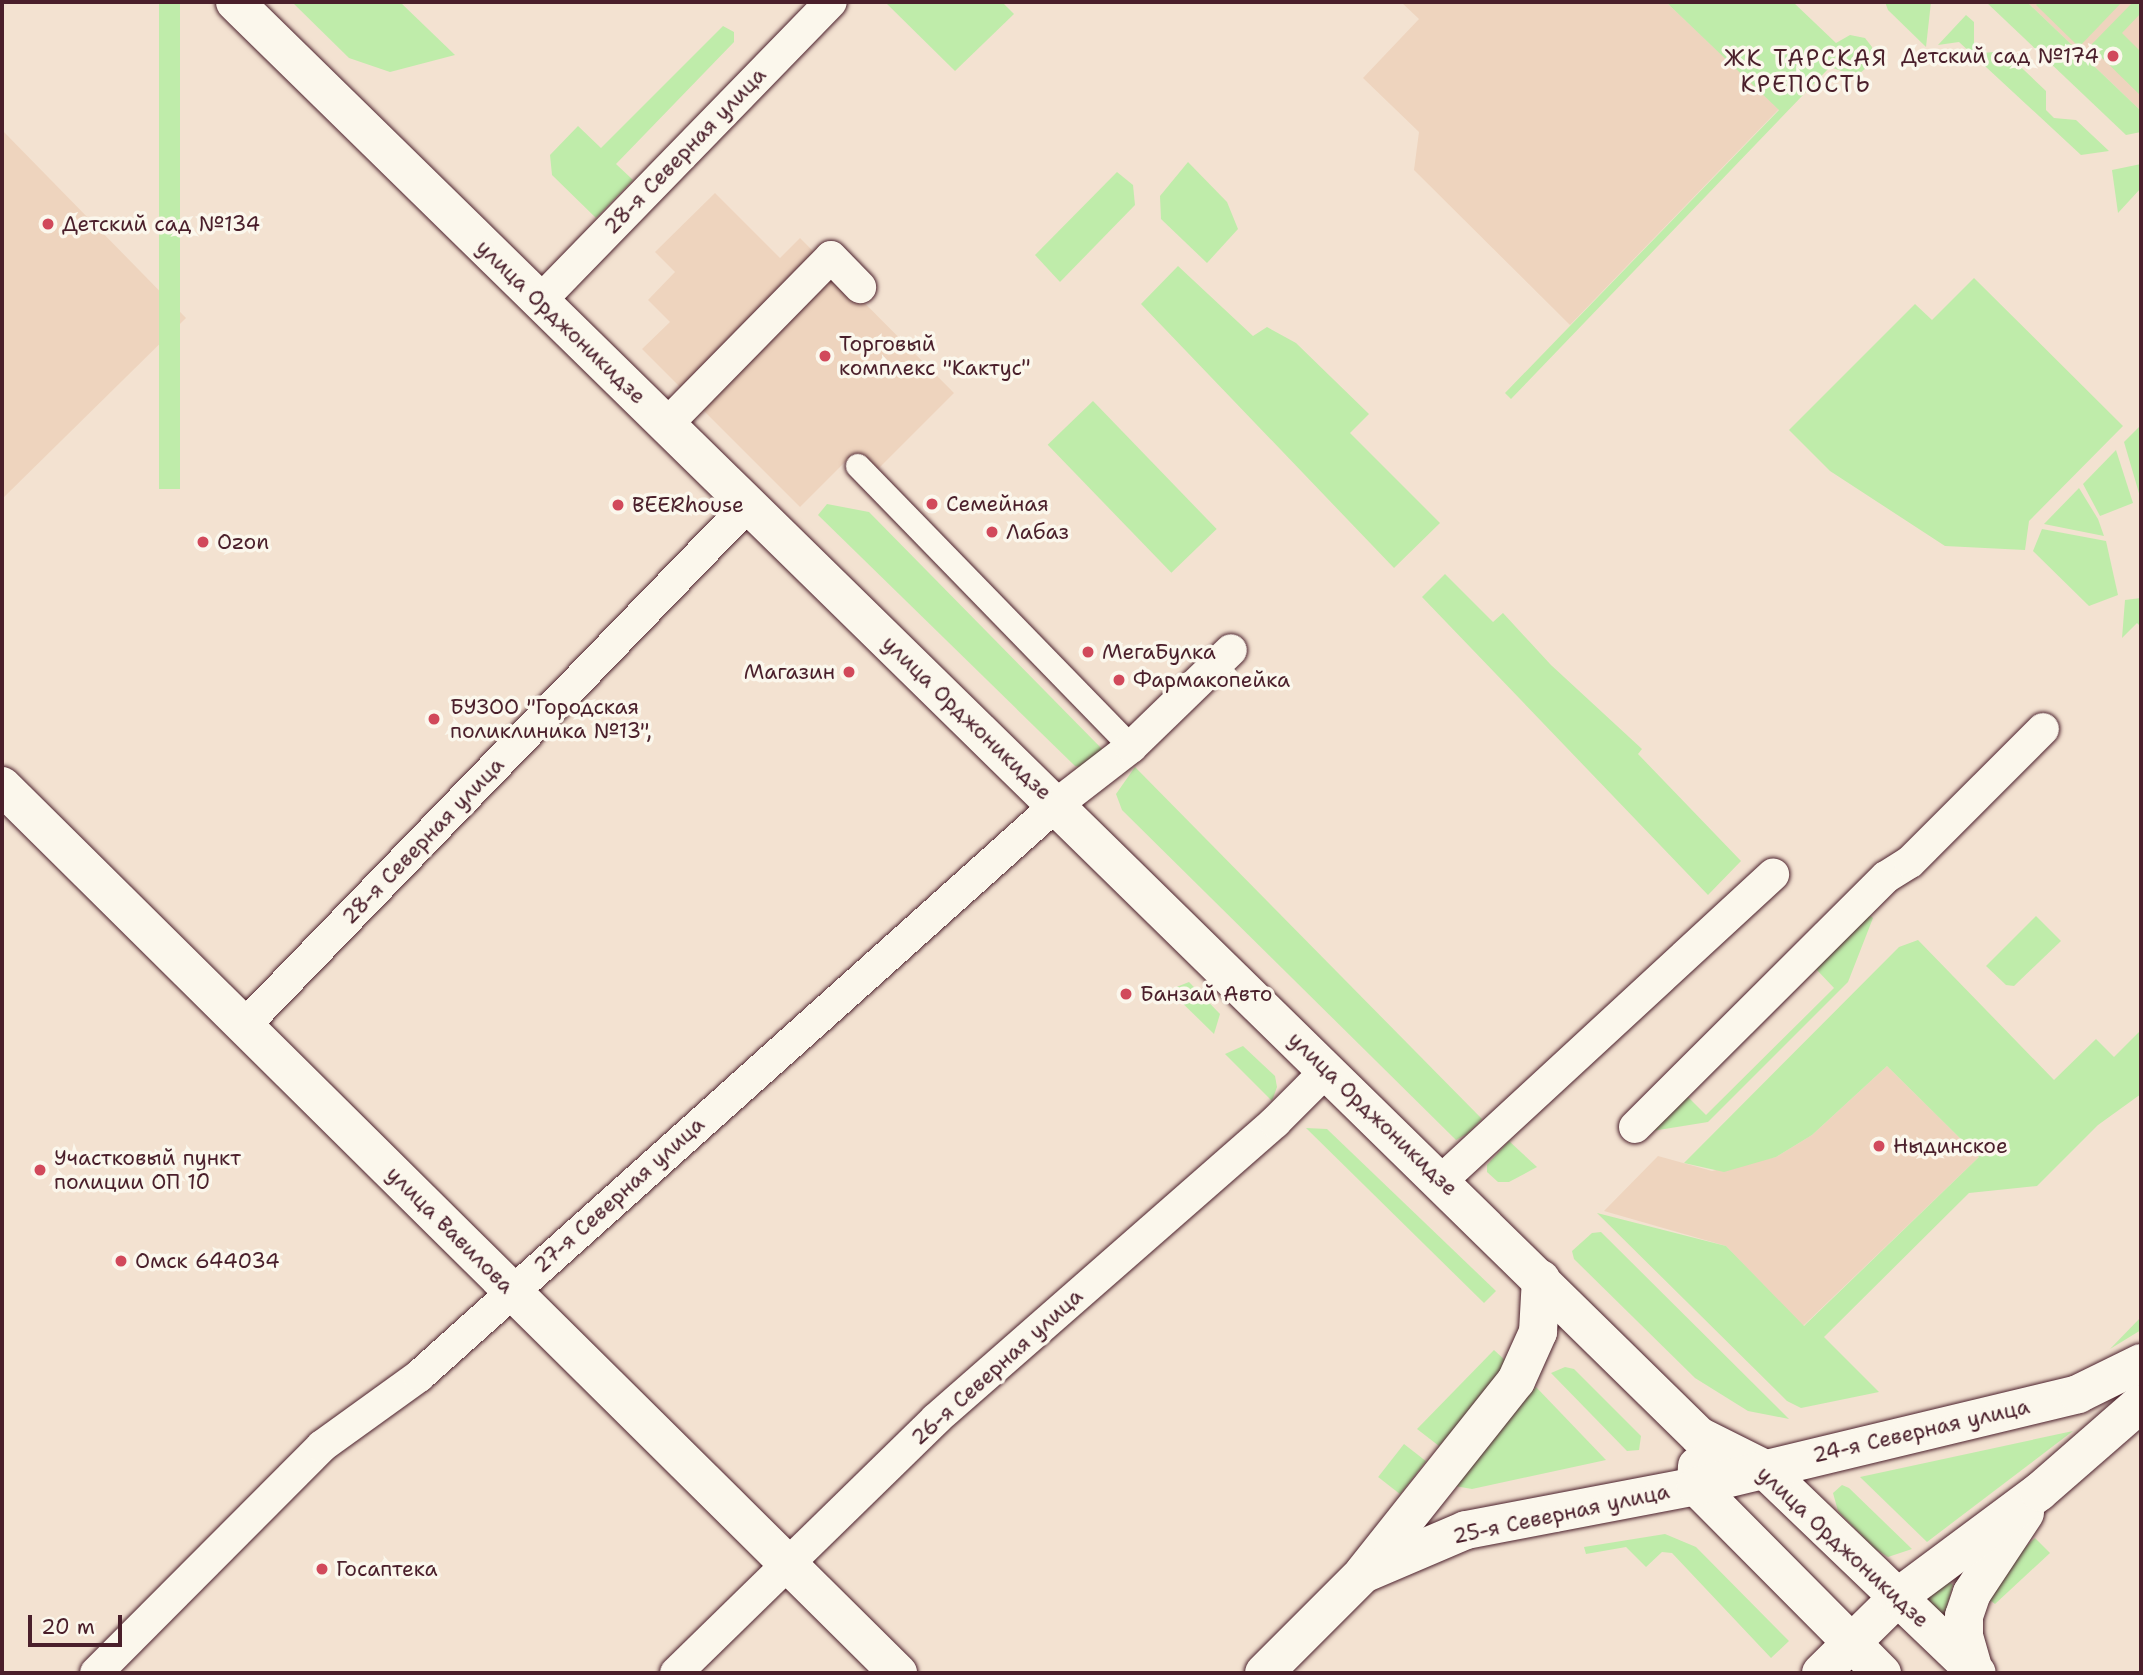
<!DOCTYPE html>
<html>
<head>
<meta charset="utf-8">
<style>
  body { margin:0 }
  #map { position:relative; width:2143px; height:1675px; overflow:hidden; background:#f3e2d1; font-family:"Shantell Sans",sans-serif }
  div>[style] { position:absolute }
  .built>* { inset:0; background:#eed4be }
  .green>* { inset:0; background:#bfecaa; transform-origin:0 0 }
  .roads { filter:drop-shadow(0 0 2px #4a1f2b) drop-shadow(0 0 2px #4a1f2b) }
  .pedestrian>* { height:24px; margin:-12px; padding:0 12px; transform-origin:12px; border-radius:12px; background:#fbf7ec }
  .minor>* { height:32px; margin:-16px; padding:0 16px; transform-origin:16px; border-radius:16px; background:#fbf7ec }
  .tertiary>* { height:38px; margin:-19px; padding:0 19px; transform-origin:19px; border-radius:19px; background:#fbf7ec }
  .secondary>* { height:38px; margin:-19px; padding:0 19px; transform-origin:19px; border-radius:19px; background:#fbf7ec }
  .dots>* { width:19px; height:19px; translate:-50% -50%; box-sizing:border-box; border:4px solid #fbf7ec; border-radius:50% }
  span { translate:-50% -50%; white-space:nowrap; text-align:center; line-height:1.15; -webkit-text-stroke:7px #fbf7ec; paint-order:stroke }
  .poi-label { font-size:21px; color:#4a1f2b }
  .right { translate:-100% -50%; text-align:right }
  .left { translate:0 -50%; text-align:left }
  .street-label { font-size:21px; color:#4a1f2b }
  .neighbourhood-label { font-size:23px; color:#4a1f2b; letter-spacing:2px }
  .frame { position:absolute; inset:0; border:4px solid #4a1f2b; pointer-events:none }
  .scale { position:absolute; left:28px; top:1615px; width:94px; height:32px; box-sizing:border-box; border:4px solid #4a1f2b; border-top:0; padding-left:9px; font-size:21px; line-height:24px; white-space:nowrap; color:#4a1f2b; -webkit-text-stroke:5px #fbf7ec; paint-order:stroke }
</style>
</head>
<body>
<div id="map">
  <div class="built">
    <div style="clip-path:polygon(1401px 2px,1666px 2px,1779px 109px,1570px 325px,1414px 170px,1419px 132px,1363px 78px,1419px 19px)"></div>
    <div style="clip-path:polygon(2027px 2px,2141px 2px,2141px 111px)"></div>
    <div style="clip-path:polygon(2px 130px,186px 318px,2px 499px)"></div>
    <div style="clip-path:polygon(715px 193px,780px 258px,800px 238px,954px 393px,873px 474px,853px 454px,800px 507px,642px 349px,670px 322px,648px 300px,675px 272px,655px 252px)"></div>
    <div style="clip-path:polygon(1887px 1066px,1979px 1157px,1803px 1326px,1726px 1246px,1604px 1211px,1658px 1156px,1712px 1171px,1776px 1157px,1812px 1135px)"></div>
  </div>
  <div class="green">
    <div style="left:159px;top:2px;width:21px;height:487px"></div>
    <div style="clip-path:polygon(292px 2px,400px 2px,455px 55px,390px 72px,349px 58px)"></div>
    <div style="clip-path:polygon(885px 2px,1002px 2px,1014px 14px,955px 71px)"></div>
    <div style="clip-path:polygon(1666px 2px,1793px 2px,1836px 43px,1850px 35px,1865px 38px,1872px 47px,1872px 63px,1860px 73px,1850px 74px,1830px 67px,1511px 399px,1505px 393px,1779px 110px)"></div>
    <div style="clip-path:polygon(1885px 2px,1931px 2px,1926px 47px,1888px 10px)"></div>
    <div style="clip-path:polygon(1986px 2px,2027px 2px,2141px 111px,2141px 132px,2126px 135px)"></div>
    <div style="clip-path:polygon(2039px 2px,2122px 2px,2079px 47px,2036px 5px)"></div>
    <div style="clip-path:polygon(2133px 2px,2141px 2px,2141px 13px,2122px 33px,2141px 52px,2141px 96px,2090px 46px)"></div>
    <div style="clip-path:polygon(1966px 15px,1974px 22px,1974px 43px,1983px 53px,2004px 51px,2046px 91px,2046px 110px,2054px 118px,2076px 120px,2109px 151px,2081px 155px,1959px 42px,1938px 45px)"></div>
    <div style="clip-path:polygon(723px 26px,734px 32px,734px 42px,616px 164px,633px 180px,596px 218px,552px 175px,550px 155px,578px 126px,601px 148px)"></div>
    <div style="clip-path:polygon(1188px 162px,1227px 202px,1238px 229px,1207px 263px,1161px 219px,1160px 196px)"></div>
    <div style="clip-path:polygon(2141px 164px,2141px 188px,2118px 213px,2112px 170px)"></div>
    <div style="clip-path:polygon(1117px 172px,1133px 185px,1135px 205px,1060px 282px,1035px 255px)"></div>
    <div style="clip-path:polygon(1178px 266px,1253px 336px,1267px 327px,1296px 343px,1369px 414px,1350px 433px,1440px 523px,1394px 568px,1141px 304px)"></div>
    <div style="clip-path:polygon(1974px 278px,2123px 426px,2029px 521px,2025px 550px,1945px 546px,1830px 471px,1789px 430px,1915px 304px,1932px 320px)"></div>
    <div style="left:1093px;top:401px;width:178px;height:63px;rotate:46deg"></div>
    <div style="clip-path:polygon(2141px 425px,2141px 500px,2124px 442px)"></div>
    <div style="clip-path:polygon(2116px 450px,2133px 503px,2100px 516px,2083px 484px)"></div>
    <div style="clip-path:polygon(2079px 488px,2098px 519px,2104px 536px,2044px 524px)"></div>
    <div style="clip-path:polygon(827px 504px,869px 512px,1104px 751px,1087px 769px,1075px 766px,818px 515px)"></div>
    <div style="clip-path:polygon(2042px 529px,2106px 541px,2118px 595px,2089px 606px,2033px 551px)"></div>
    <div style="clip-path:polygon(1445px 574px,1493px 622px,1503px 613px,1551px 665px,1642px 749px,1638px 754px,1741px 861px,1708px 895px,1422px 597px)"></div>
    <div style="clip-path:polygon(2141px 598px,2141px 627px,2137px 623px,2122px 638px,2125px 600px)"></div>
    <div style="clip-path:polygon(1135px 767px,1482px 1119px,1467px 1134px,1456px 1140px,1122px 810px,1116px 794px)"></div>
    <div style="clip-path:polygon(1868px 914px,1873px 918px,1848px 982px,1708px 1122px,1652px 1131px,1687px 1096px,1706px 1115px,1834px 988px,1816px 969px)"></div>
    <div style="clip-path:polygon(2036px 916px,2061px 941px,2014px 986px,2006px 985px,1986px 966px)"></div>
    <div style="clip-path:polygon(1918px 940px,2054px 1080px,2096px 1039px,2114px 1057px,2141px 1030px,2141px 1094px,2098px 1125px,2037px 1186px,1969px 1193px,1824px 1337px,1879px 1392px,1801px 1408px,1787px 1401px,1597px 1213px,1726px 1246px,1804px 1326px,1979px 1157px,1887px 1066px,1812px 1135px,1776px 1157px,1724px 1172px,1684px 1163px,1899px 947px)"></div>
    <div style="clip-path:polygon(1189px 982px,1220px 1014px,1214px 1034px,1169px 990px)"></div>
    <div style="clip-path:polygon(1243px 1046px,1275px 1076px,1277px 1087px,1272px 1101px,1225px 1054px)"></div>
    <div style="clip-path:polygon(1306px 1128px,1327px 1129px,1496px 1291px,1484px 1303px)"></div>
    <div style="clip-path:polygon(1509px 1141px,1537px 1167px,1509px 1182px,1498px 1182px,1487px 1172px,1487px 1165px)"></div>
    <div style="clip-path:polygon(1601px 1232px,1789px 1419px,1748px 1411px,1695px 1378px,1574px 1259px,1572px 1251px,1592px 1233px)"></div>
    <div style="clip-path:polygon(2141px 1317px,2141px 1330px,2110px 1349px)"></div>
    <div style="clip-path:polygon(1494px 1350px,1507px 1362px,1506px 1369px,1439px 1446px,1417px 1429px)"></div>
    <div style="clip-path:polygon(1565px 1367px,1574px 1369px,1641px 1436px,1639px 1450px,1627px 1451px,1551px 1373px)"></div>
    <div style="clip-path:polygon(1536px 1387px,1606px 1460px,1472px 1489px,1455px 1486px,1490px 1438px)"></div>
    <div style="clip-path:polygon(2073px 1431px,1927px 1542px,1860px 1477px)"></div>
    <div style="left:1404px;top:1444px;width:28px;height:42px;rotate:38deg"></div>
    <div style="clip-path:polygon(1842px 1485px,1849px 1488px,1912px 1549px,1888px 1557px,1874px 1548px,1838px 1511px,1833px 1493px)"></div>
    <div style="clip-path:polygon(1665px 1534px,1696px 1547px,1789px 1641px,1771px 1658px,1672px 1553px,1662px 1552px,1646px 1567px,1626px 1547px,1586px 1554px,1584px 1547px)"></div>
    <div style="clip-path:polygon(2035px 1538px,2050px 1553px,1995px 1604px,1984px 1595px,1984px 1586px)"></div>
    <div style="clip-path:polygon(1941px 1575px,1953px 1585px,1943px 1620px,1923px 1598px)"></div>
  </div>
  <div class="roads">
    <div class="pedestrian">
      <div style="left:858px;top:466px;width:392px;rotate:45.8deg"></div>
    </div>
    <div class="minor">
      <div style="left:540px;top:301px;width:417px;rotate:-45.8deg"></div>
      <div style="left:666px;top:425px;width:235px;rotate:-45.5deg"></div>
      <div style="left:831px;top:257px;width:42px;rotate:46deg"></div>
      <div style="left:244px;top:1026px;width:725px;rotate:-45.95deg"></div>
      <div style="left:1635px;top:1127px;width:354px;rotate:-44.9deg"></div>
      <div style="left:1886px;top:877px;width:28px;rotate:-32deg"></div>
      <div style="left:1910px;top:862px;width:188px;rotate:-45deg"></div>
      <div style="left:1441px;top:1181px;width:452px;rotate:-42.7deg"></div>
      <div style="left:96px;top:1673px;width:320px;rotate:-45.1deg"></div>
      <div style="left:322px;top:1446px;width:120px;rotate:-35.8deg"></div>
      <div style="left:419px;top:1376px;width:855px;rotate:-41.87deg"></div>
      <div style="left:1056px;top:805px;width:95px;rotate:-37.7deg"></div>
      <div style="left:1131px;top:747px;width:139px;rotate:-44.1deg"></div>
      <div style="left:676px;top:1673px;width:363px;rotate:-44.3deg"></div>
      <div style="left:936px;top:1419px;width:451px;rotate:-41.2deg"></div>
      <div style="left:1275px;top:1122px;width:74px;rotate:-45deg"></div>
    </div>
    <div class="tertiary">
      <div style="left:2px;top:786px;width:1261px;rotate:44.71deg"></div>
    </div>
    <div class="secondary">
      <div style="left:235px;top:2px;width:2049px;rotate:44.41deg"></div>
      <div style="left:1699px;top:1436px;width:72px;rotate:26.6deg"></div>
      <div style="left:1763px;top:1468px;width:296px;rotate:43.8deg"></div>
      <div style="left:1697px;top:1466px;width:20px;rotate:93deg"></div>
      <div style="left:1696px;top:1486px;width:264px;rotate:45.2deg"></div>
      <div style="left:1364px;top:1572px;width:244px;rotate:-51.5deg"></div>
      <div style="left:1516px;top:1381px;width:54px;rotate:-65.8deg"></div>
      <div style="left:1538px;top:1332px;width:53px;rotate:-86.8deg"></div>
      <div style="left:1974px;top:1671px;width:35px;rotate:-106deg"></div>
      <div style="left:1964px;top:1637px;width:21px;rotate:-90deg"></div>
      <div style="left:1964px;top:1616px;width:24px;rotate:-71deg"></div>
      <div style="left:1972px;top:1593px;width:96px;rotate:-56.5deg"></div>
      <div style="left:1264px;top:1673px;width:140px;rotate:-45deg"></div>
      <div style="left:1363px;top:1574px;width:112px;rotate:-23.1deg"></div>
      <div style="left:1466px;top:1530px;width:234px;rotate:-10.8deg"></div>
      <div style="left:1696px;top:1486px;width:393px;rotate:-13.5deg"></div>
      <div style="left:2078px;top:1394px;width:70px;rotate:-26.2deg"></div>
      <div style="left:1821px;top:1673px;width:108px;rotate:-44.6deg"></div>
      <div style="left:1898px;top:1597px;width:176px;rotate:-36.7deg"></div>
      <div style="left:2039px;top:1492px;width:135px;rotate:-41.1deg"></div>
    </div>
  </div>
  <div class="dots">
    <div style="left:2113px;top:56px;background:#d1495b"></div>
    <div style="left:48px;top:224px;background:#d1495b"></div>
    <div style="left:825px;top:356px;background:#d1495b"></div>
    <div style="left:932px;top:504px;background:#d1495b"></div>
    <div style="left:618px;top:505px;background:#d1495b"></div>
    <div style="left:992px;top:532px;background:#d1495b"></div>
    <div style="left:203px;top:542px;background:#d1495b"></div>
    <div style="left:1088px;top:652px;background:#d1495b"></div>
    <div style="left:849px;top:672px;background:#d1495b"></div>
    <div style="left:1119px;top:680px;background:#d1495b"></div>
    <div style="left:434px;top:719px;background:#d1495b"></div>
    <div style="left:1126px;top:994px;background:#d1495b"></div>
    <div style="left:1879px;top:1146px;background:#d1495b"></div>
    <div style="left:40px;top:1170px;background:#d1495b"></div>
    <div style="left:121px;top:1261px;background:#d1495b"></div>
    <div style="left:322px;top:1569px;background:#d1495b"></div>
  </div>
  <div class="poi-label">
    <span class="right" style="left:2099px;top:56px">Детский сад №174</span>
    <span class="left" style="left:62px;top:224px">Детский сад №134</span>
    <span class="left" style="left:839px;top:356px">Торговый<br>комплекс "Кактус"</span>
    <span class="left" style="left:946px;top:504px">Семейная</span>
    <span class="left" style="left:632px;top:505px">BEERhouse</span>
    <span class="left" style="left:1006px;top:532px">Лабаз</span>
    <span class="left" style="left:217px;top:542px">Ozon</span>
    <span class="left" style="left:1102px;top:652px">МегаБулка</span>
    <span class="right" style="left:835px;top:672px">Магазин</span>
    <span class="left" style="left:1133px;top:680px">Фармакопейка</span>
    <span class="left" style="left:450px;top:719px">БУЗОО "Городская<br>поликлиника №13",</span>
    <span class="left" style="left:1140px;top:994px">Банзай Авто</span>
    <span class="left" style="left:1893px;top:1146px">Ныдинское</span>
    <span class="left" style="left:54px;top:1170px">Участковый пункт<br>полиции ОП 10</span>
    <span class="left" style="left:135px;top:1261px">Омск 644034</span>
    <span class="left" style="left:336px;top:1569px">Госаптека</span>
  </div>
  <div class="street-label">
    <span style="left:685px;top:151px;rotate:-46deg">28-я Северная улица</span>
    <span style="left:561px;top:322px;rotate:44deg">улица Орджоникидзе</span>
    <span style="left:967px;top:718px;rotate:44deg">улица Орджоникидзе</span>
    <span style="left:423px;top:841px;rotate:-46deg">28-я Северная улица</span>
    <span style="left:1373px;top:1114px;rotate:44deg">улица Орджоникидзе</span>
    <span style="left:619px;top:1195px;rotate:-42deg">27-я Северная улица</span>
    <span style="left:450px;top:1230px;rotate:45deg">улица Вавилова</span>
    <span style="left:997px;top:1367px;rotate:-42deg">26-я Северная улица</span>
    <span style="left:1921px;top:1431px;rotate:-13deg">24-я Северная улица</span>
    <span style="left:1561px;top:1514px;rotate:-12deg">25-я Северная улица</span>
    <span style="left:1843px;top:1547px;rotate:43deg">улица Орджоникидзе</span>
  </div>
  <div class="neighbourhood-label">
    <span style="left:1806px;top:71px">ЖК ТАРСКАЯ<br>КРЕПОСТЬ</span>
  </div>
  <div class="frame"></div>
  <div class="scale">20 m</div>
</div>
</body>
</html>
